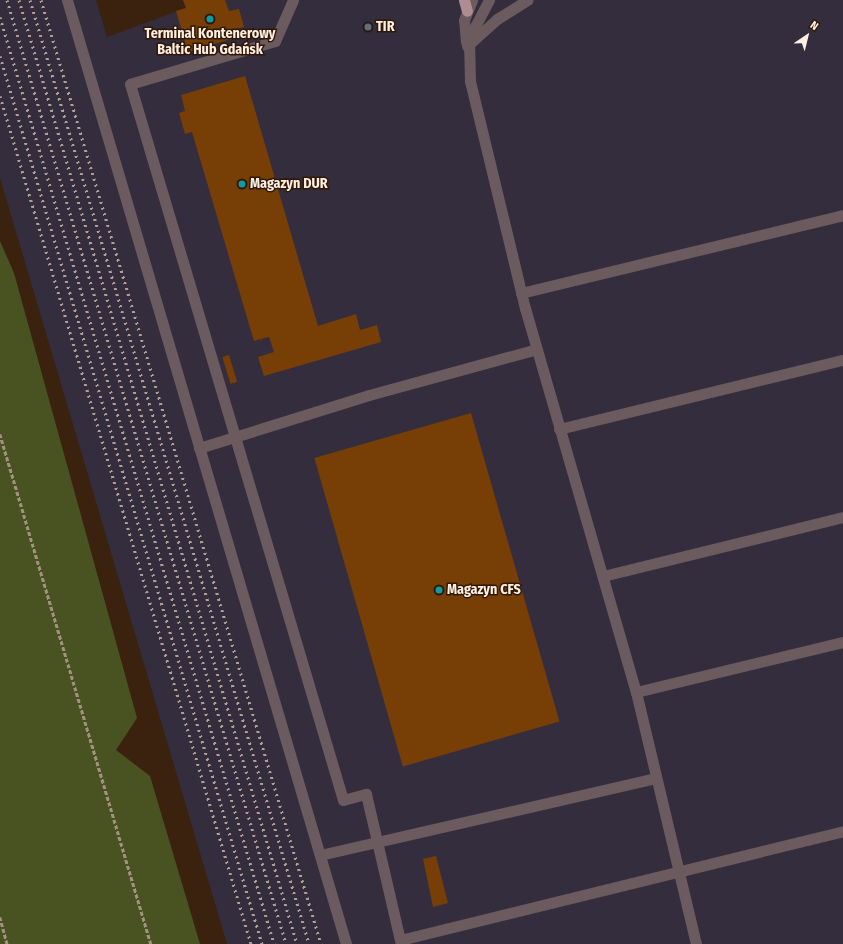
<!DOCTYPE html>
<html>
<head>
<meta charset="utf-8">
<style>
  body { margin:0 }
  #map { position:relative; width:843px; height:944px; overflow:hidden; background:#3a220f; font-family:"Fira Sans Condensed",sans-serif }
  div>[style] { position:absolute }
  .industrial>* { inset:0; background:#342d3d }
  .green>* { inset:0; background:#485321 }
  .building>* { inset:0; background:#773f06; transform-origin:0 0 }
  .path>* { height:2.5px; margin-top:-1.25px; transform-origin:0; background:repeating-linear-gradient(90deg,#a59182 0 4px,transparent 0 6px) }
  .service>* { height:11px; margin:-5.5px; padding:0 5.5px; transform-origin:5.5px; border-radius:5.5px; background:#6c5b5e }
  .primary>* { height:11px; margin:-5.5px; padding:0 5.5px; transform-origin:5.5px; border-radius:5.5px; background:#ae8d92 }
  .rail>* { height:3px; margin-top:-1.5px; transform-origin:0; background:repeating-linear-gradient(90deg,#b4a092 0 2px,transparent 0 6px) }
  .dots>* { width:11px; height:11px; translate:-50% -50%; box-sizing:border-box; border:2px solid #301906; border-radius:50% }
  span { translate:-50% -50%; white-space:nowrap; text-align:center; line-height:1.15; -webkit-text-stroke:3px #301906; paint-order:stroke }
  .poi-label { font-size:14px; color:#ffeee2; font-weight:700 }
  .left { translate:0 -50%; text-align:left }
  .north { position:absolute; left:787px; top:16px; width:40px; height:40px; -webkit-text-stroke:3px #301906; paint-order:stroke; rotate:35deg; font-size:11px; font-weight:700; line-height:16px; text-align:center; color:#ffeee2 }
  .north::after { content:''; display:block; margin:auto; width:14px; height:18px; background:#ffeee2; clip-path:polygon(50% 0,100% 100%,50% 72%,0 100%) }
</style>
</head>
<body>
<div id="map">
  <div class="industrial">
    <div style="clip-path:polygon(0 0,96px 0,107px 37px,186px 8px,183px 0,843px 0,843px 944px,227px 944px,0 178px)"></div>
  </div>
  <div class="green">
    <div style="clip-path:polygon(0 241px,14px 273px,137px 718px,116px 750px,150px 776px,200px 944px,0 944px)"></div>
  </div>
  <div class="building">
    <div style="clip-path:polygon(183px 0,225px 0,229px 11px,239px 9px,244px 27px,235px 29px,237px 37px,188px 52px,176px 11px,186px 8px)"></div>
    <div style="clip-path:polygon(245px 76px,318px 326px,356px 314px,360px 330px,377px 325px,381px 342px,264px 376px,258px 357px,274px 352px,269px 337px,261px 339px,262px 343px,260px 339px,254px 341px,192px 132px,185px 134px,179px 113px,185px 111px,181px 95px)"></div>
    <div style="left:229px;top:355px;width:28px;height:7px;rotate:73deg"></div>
    <div style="left:471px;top:413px;width:321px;height:163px;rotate:74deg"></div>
    <div style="clip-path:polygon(436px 856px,448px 903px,433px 907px,423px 859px)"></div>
  </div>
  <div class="path">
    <div style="left:0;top:434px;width:532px;rotate:73.51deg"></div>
    <div style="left:0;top:917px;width:28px;rotate:75deg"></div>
  </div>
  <div class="service">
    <div style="left:67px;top:0;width:984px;rotate:73.53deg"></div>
    <div style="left:293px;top:0;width:45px;rotate:113.7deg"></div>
    <div style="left:275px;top:41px;width:151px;rotate:163.5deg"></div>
    <div style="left:130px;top:84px;width:747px;rotate:73.43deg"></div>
    <div style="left:343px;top:800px;width:24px;rotate:-15deg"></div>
    <div style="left:366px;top:794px;width:154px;rotate:76.9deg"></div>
    <div style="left:489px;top:0;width:43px;rotate:117.8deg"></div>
    <div style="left:469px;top:38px;width:43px;rotate:88.7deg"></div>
    <div style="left:470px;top:81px;width:234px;rotate:76.4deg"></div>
    <div style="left:525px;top:308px;width:400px;rotate:73.9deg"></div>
    <div style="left:636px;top:692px;width:259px;rotate:76.6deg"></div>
    <div style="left:466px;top:42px;width:22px;rotate:-95deg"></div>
    <div style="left:464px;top:20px;width:22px;rotate:-68deg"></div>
    <div style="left:467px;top:46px;width:40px;rotate:-42deg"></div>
    <div style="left:497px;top:19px;width:36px;rotate:-32deg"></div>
    <div style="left:521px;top:293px;width:331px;rotate:-13.6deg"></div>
    <div style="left:559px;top:429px;width:292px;rotate:-13.7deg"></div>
    <div style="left:199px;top:448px;width:178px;rotate:-17.3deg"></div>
    <div style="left:369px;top:395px;width:174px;rotate:-15.3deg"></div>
    <div style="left:603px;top:576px;width:247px;rotate:-13.8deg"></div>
    <div style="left:636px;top:692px;width:213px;rotate:-13.6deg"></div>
    <div style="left:320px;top:855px;width:344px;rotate:-12.9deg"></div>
    <div style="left:400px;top:940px;width:456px;rotate:-13.8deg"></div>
  </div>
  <div class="primary">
    <div style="left:464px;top:0;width:11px;rotate:75deg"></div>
  </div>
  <div class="rail">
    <div style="left:7px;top:0;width:984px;rotate:73.53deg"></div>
    <div style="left:19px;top:0;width:984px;rotate:73.59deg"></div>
    <div style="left:30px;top:0;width:984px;rotate:73.53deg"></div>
    <div style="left:41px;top:0;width:985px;rotate:73.48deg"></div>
    <div style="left:0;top:17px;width:967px;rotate:73.53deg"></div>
    <div style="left:0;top:56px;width:926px;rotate:73.56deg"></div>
    <div style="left:0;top:96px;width:884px;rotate:73.51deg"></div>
  </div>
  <div class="dots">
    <div style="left:210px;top:19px;background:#0f9aa8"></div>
    <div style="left:368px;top:27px;background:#5c6f8a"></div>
    <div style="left:242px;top:184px;background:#0f9aa8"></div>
    <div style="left:439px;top:590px;background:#0f9aa8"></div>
  </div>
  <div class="poi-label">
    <span class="left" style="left:376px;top:27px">TIR</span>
    <span style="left:210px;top:42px">Terminal Kontenerowy<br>Baltic Hub Gdańsk</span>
    <span class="left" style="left:250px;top:184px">Magazyn DUR</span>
    <span class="left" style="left:447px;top:590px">Magazyn CFS</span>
  </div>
  <div class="north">N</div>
</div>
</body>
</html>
